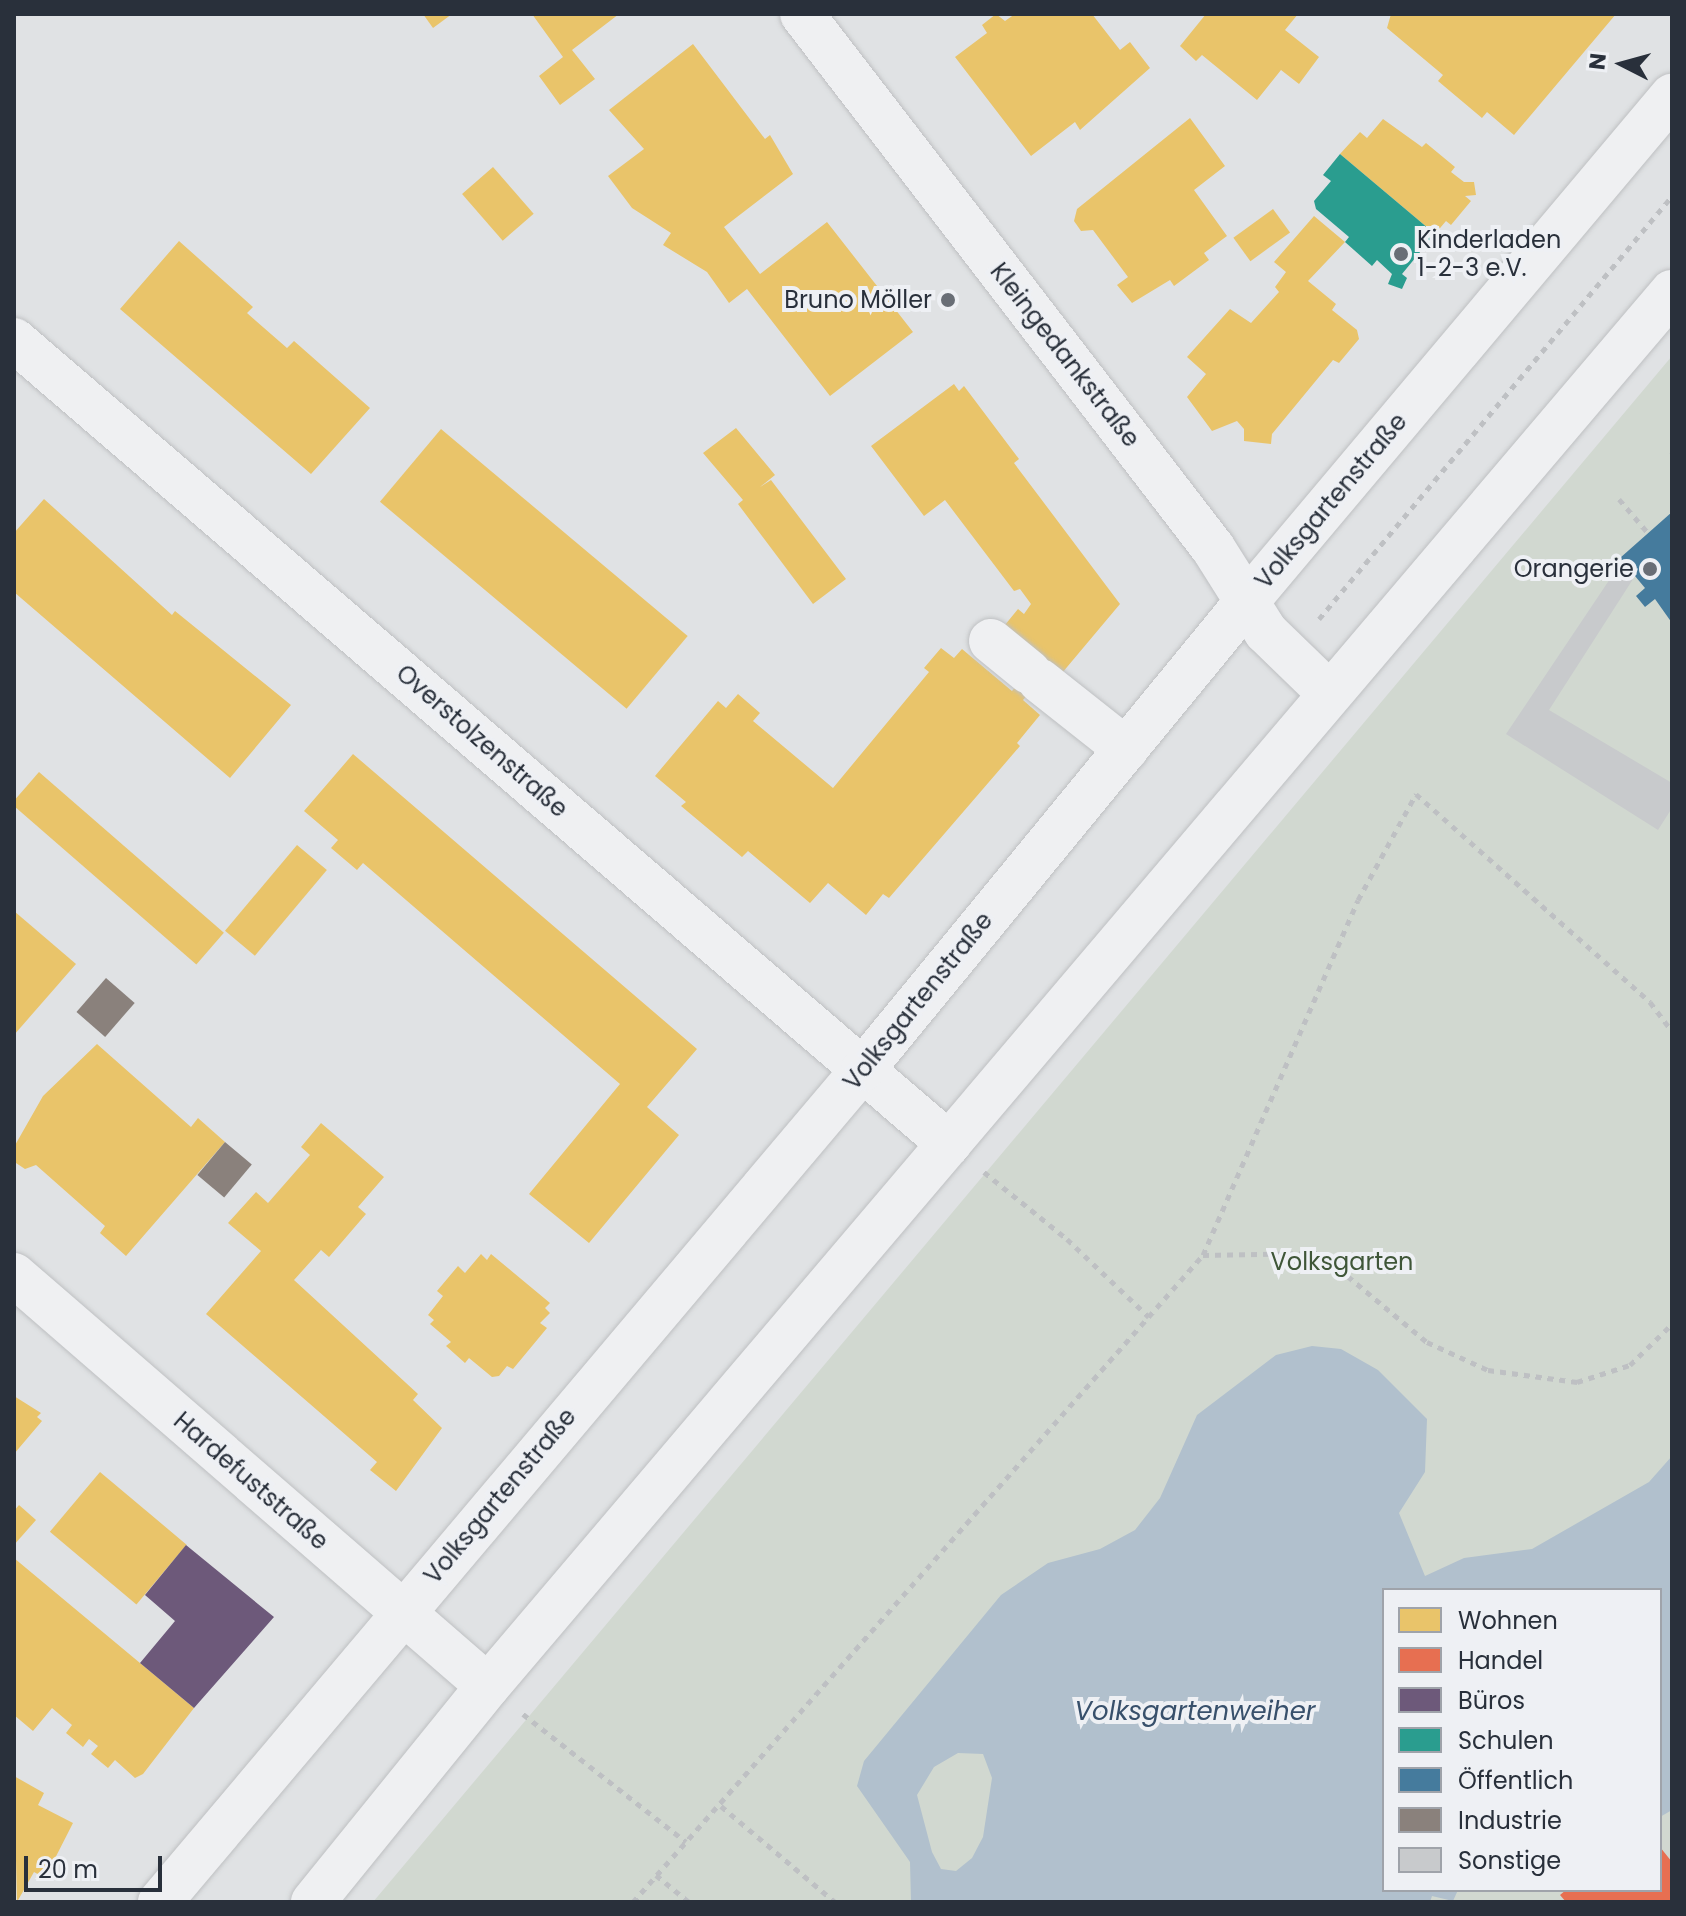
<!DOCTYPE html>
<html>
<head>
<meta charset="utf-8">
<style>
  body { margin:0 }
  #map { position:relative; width:1686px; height:1916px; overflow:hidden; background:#e0e2e4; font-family:Poppins,sans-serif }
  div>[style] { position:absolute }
  .green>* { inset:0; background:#d1d8d0 }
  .water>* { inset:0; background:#b1c0cd }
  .homes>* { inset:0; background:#e9c46a; transform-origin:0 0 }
  .shops>* { inset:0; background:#e76f51 }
  .offices>* { inset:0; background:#6d597a }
  .schools>* { inset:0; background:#2a9d8f }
  .public>* { inset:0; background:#457b9d }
  .industry>* { inset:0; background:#8a817c; transform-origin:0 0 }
  .building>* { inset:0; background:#c8cacc }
  .path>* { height:5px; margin-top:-2.5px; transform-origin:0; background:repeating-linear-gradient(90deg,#bec0c3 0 6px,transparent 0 12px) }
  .roads { filter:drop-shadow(0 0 2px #bec0c2) drop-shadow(0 0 2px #bec0c2) }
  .minor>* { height:44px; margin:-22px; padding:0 22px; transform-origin:22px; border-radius:22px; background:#eff0f2 }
  .dots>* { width:22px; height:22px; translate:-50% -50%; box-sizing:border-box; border:4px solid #eef0f4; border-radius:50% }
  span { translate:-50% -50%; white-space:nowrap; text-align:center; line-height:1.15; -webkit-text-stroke:8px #eef0f4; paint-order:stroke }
  .poi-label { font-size:24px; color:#29303b }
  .left { translate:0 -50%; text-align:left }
  .right { translate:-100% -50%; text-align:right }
  .street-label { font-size:24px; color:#29303b }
  .park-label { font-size:24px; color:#3f5638 }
  .water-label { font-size:26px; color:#38506b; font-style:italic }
  .frame { position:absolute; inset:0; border:16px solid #29303b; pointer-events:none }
  .legend { position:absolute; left:1382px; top:1588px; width:280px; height:304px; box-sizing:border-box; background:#eef0f4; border:2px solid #9fa3aa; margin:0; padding:10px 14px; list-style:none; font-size:24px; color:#29303b }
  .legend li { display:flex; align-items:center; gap:16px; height:40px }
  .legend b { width:40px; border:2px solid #9fa3aa }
  .north { position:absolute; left:1582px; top:24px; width:80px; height:80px; -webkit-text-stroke:6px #eef0f4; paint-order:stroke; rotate:276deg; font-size:22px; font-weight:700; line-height:32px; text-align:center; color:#29303b }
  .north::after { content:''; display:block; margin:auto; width:28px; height:36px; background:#29303b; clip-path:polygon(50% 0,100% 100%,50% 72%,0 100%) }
  .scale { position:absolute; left:24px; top:1856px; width:138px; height:36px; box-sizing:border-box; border:4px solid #29303b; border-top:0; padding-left:10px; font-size:24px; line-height:28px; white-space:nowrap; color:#29303b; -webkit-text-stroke:6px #eef0f4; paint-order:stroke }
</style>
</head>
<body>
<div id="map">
  <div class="green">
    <div style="clip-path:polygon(evenodd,1672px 356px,1672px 1902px,373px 1902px,1672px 356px,1384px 1590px,1660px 1590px,1660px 1890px,1384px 1890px,1384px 1590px)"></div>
  </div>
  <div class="water">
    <div style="clip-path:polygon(evenodd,1312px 1346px,1341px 1349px,1378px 1370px,1427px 1419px,1425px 1472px,1399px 1513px,1425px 1576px,1464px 1558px,1532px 1549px,1649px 1482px,1672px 1456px,1672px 1810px,1660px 1817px,1660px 1590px,1384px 1590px,1384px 1890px,1458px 1890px,1453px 1901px,1432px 1896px,1430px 1902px,911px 1902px,910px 1862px,857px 1786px,864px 1761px,1001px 1595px,1048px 1563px,1100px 1549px,1135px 1530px,1160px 1498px,1197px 1415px,1276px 1355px,1312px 1346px,958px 1753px,983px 1754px,992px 1778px,983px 1837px,972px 1858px,956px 1871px,941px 1869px,932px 1852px,917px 1795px,934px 1767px,958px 1753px)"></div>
  </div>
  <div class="homes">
    <div style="clip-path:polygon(423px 14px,452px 14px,433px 28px)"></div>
    <div style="clip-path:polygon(532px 14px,619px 14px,572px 50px,595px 79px,560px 105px,539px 76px,563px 57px)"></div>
    <div style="clip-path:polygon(996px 14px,1005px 21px,1015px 14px,1092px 14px,1120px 50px,1130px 42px,1150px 68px,1080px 130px,1075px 122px,1031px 156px,955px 57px,987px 33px,982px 25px)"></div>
    <div style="clip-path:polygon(1206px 14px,1298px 14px,1285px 30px,1319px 57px,1299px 84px,1281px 70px,1257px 100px,1202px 55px,1196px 61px,1180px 46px)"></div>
    <div style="clip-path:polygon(1391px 14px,1616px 14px,1514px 135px,1487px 112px,1482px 118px,1438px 81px,1443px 75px,1387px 28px)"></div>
    <div style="clip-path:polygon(693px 44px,765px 139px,770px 135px,793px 174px,724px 227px,760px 274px,827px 222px,913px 332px,830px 396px,747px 289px,729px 303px,707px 272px,663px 245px,671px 233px,632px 208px,608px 176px,644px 149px,609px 110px)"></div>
    <div style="clip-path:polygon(1190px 118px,1225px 166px,1194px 190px,1227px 236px,1204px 253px,1209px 260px,1174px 286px,1170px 280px,1132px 303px,1117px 285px,1128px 277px,1093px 230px,1081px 231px,1074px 221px,1077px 209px)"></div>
    <div style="clip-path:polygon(1383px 119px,1422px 147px,1426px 143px,1455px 167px,1451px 172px,1464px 182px,1474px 182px,1476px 195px,1465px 196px,1471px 201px,1451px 225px,1446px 221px,1435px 234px,1340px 154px,1360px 132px,1367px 138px)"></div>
    <div style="left:493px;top:167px;width:62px;height:41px;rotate:49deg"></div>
    <div style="left:1273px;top:209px;width:29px;height:49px;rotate:54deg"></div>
    <div style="clip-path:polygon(1314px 216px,1345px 242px,1308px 281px,1336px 304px,1332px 310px,1357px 330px,1359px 339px,1339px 363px,1333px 360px,1272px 434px,1271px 444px,1244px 441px,1244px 429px,1237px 421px,1212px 431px,1187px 397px,1206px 374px,1187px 357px,1230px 309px,1251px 323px,1279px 292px,1275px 287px,1286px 272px,1274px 262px)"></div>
    <div style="clip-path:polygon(179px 241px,253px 307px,247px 313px,287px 348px,294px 341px,370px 408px,311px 474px,120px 309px)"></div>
    <div style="clip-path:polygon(954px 384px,959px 391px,964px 386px,1019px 459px,1014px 463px,1120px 604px,1057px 679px,1048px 672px,1023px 700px,1040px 715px,1017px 743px,1020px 746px,889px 898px,883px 894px,866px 915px,828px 883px,810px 903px,748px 851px,742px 857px,681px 806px,686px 802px,655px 776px,718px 701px,726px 708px,738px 694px,760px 713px,753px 721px,833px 788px,929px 672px,924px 668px,941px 648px,954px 658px,962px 649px,1012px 691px,1037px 663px,1000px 631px,1018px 609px,1024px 614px,1031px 604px,1020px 589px,1014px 591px,945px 500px,924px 516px,871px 446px)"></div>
    <div style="clip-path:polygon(736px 428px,775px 475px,760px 487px,771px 480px,846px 579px,813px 604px,738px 504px,743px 500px,703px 453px)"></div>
    <div style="left:441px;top:429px;width:322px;height:95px;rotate:40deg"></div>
    <div style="clip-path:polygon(44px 499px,172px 615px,175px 611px,291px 705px,230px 778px,14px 592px,14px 533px)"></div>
    <div style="clip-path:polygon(353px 754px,697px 1049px,647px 1107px,679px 1135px,589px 1243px,529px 1194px,620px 1084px,363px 863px,357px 870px,331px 848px,338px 840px,304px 811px)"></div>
    <div style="left:39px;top:772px;width:245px;height:42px;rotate:41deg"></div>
    <div style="left:297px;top:845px;width:39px;height:112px;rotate:40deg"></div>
    <div style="clip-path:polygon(14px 911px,76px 964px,14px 1035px)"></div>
    <div style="clip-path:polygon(97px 1044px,191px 1127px,198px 1118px,225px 1142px,126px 1256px,100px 1233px,105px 1226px,36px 1165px,25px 1169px,16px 1163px,14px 1147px,43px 1096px)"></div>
    <div style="clip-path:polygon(321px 1123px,384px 1177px,358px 1207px,366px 1214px,329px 1257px,321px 1250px,294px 1280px,418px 1394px,413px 1400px,442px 1428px,396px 1491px,370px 1470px,377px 1462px,206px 1314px,261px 1251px,228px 1223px,256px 1192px,268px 1203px,310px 1155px,301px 1147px)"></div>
    <div style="clip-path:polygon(481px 1254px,487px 1260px,491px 1254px,550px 1303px,545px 1308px,550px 1313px,540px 1323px,547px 1328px,513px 1369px,507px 1366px,499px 1376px,492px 1377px,469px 1358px,465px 1363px,446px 1346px,451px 1342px,430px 1324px,434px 1320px,428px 1315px,443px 1296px,437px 1291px,458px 1266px,465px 1273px)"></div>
    <div style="clip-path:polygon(14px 1396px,41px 1413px,37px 1417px,42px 1421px,14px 1454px)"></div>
    <div style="left:100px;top:1472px;width:113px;height:78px;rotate:40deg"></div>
    <div style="clip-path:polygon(19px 1505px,36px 1520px,14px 1545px,14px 1511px)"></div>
    <div style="clip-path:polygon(14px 1558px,194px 1708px,143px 1774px,135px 1778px,115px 1760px,108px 1768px,91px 1754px,98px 1746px,89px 1739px,83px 1747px,66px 1733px,72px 1725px,52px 1708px,33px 1731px,14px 1715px)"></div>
    <div style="clip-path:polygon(14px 1776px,44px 1793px,38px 1805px,73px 1823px,45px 1878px,34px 1872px,17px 1902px)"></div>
  </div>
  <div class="shops">
    <div style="clip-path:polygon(1660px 1847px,1672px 1862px,1672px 1902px,1566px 1902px,1560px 1895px,1566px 1890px,1660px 1890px)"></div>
  </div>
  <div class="offices">
    <div style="clip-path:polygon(186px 1545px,274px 1617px,194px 1708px,140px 1663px,175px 1621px,145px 1595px)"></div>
  </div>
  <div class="schools">
    <div style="clip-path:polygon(1340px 154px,1435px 234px,1402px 274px,1407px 278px,1402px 289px,1388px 284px,1392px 274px,1377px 260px,1372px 266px,1345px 242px,1349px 237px,1316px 209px,1314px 201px,1331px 181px,1323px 175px)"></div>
  </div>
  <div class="public">
    <div style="clip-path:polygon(1672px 512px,1672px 623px,1655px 599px,1645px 607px,1636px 596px,1645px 588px,1620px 558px)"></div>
  </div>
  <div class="industry">
    <div style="left:106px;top:978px;width:38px;height:45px;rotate:41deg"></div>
    <div style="left:225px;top:1142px;width:35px;height:43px;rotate:40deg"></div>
  </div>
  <div class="building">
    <div style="clip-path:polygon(1622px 561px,1635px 576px,1549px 710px,1672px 783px,1672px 808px,1658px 830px,1506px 734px)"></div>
  </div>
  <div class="path">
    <div style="left:1672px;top:452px;width:1px;rotate:90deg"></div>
    <div style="left:1619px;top:499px;width:45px;rotate:49.5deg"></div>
    <div style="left:1319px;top:619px;width:551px;rotate:-50.15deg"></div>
    <div style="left:984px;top:1172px;width:107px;rotate:38.9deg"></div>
    <div style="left:1067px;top:1239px;width:113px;rotate:43.6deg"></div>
    <div style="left:1203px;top:1255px;width:117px;rotate:-1deg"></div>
    <div style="left:1320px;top:1253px;width:139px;rotate:39.8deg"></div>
    <div style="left:1427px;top:1342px;width:67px;rotate:24.7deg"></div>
    <div style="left:1488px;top:1370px;width:90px;rotate:7.7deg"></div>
    <div style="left:1577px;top:1382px;width:56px;rotate:-17.8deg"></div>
    <div style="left:1630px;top:1365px;width:59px;rotate:-44.3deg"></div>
    <div style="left:523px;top:1714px;width:207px;rotate:38.1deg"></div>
    <div style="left:721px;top:1806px;width:149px;rotate:40.1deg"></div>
    <div style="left:656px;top:1875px;width:43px;rotate:39.3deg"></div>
    <div style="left:633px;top:1902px;width:862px;rotate:-48.62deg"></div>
    <div style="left:1203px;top:1255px;width:387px;rotate:-66.4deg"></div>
    <div style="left:1358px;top:900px;width:121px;rotate:-61.3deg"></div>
    <div style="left:1416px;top:794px;width:313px;rotate:41.6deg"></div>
    <div style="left:1650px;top:1002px;width:36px;rotate:53deg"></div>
  </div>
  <div class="roads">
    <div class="minor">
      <div style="left:802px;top:14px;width:674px;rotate:52.42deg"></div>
      <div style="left:1213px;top:548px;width:99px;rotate:57.8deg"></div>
      <div style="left:1266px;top:632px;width:88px;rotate:44.1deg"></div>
      <div style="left:14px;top:340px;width:1233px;rotate:40.69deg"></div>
      <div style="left:991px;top:641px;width:49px;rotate:39.2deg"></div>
      <div style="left:1040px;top:681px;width:110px;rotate:38.3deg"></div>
      <div style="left:14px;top:1275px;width:627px;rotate:40.93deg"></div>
      <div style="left:160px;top:1902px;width:1091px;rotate:-49.83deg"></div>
      <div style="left:864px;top:1068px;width:605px;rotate:-50.63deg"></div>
      <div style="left:1248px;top:600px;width:659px;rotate:-49.93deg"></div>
      <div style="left:313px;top:1902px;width:278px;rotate:-51deg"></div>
      <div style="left:488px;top:1686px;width:1829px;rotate:-49.66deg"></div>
    </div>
  </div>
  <div class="dots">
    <div style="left:1401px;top:254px;background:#696e76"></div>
    <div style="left:948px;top:300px;background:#696e76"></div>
    <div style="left:1650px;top:569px;background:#696e76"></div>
  </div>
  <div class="poi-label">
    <span class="left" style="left:1417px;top:254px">Kinderladen<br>1-2-3 e.V.</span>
    <span class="right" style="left:932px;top:300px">Bruno Möller</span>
    <span class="right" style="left:1634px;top:569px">Orangerie</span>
  </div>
  <div class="street-label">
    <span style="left:1065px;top:355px;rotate:52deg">Kleingedankstraße</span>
    <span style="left:1331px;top:501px;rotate:-50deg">Volksgartenstraße</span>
    <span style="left:482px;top:741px;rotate:41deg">Overstolzenstraße</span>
    <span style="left:918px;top:1001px;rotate:-51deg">Volksgartenstraße</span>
    <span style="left:251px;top:1481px;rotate:41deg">Hardefuststraße</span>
    <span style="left:500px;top:1496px;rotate:-50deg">Volksgartenstraße</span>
  </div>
  <div class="park-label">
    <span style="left:1342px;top:1262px">Volksgarten</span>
  </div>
  <div class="water-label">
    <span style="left:1195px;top:1712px">Volksgartenweiher</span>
  </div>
  <div class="frame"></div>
  <ul class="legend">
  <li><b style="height:22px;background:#e9c46a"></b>Wohnen</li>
  <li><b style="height:22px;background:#e76f51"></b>Handel</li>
  <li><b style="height:22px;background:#6d597a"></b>Büros</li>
  <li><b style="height:22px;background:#2a9d8f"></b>Schulen</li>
  <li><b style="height:22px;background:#457b9d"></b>Öffentlich</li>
  <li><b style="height:22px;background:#8a817c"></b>Industrie</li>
  <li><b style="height:22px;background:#c8cacc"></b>Sonstige</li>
  </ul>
  <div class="north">N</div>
  <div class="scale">20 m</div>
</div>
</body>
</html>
